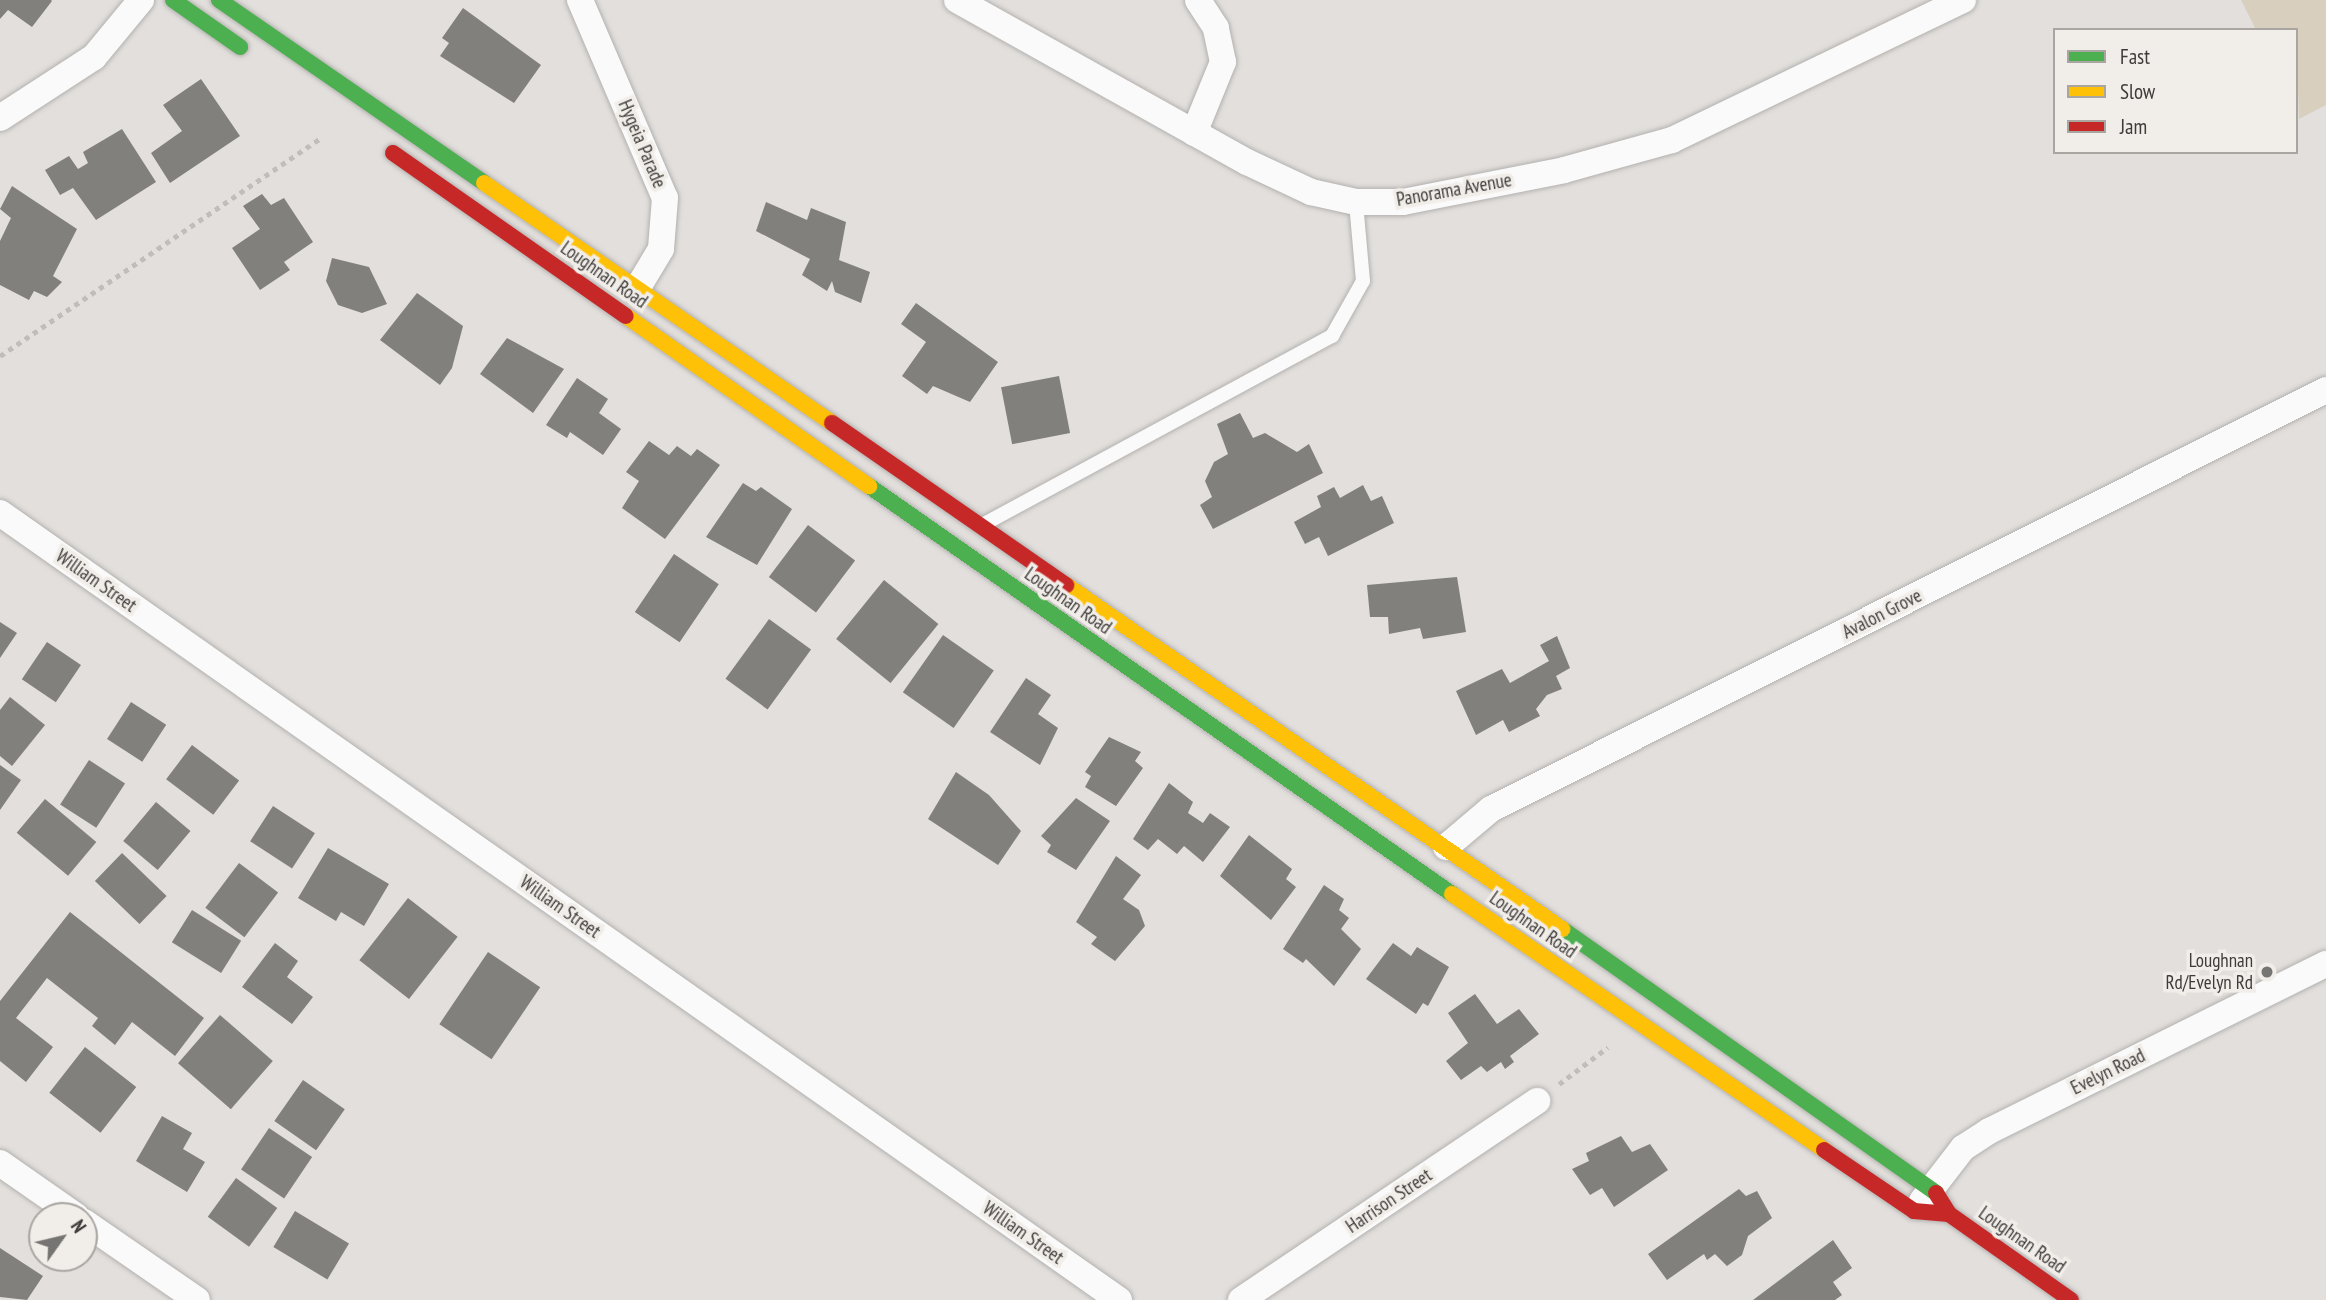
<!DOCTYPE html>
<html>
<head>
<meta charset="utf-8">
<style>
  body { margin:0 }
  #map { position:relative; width:2326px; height:1300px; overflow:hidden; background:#e2dfdc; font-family:"PT Sans Narrow",sans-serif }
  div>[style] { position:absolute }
  .green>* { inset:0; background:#d9cfbf }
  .building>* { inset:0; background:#82807d; transform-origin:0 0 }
  .path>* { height:4.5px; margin-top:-2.25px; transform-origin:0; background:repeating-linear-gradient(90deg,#bfbebd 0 5px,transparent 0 10px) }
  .roads { filter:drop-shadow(0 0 2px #b3b1af) drop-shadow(0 0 2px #b3b1af) }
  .lane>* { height:14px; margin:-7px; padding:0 7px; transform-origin:7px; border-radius:7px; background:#fbfafa }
  .street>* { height:26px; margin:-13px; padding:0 13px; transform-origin:13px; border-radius:13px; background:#fbfafa }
  .fast>* { height:16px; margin:-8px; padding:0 8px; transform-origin:8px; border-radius:8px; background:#4caf50 }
  .slow>* { height:16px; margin:-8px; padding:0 8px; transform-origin:8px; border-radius:8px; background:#ffc107 }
  .jam>* { height:16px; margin:-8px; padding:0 8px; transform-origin:8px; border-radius:8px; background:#c62828 }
  .dots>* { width:19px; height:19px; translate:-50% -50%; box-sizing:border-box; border:4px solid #f1ede8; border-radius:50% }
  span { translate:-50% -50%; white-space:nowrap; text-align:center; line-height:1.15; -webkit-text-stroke:7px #f1ede8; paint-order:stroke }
  .street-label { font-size:19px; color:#3e3c3a }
  .poi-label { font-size:19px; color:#3e3c3a }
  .right { translate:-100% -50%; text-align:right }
  .legend { position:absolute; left:2053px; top:28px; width:245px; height:126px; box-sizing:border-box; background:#f1ede8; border:2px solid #a9a6a2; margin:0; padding:9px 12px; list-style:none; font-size:21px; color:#3e3c3a }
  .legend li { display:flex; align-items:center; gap:14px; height:35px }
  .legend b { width:35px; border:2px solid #a9a6a2 }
  .north { position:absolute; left:28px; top:1202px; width:70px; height:70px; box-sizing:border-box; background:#f1ede8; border:2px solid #a9a6a2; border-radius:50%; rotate:56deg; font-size:19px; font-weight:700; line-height:28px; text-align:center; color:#3e3c3a }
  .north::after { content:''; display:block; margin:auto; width:24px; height:32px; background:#777573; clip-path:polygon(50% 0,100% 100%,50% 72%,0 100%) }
</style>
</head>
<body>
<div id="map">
  <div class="green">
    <div style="clip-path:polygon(2241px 0,2326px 0,2326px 105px,2299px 119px,2296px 30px,2256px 30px)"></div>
  </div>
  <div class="building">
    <div style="clip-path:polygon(0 0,51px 0,52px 1px,32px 27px,8px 10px,0 19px)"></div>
    <div style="clip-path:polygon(463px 8px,541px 65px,514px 103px,440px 56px,449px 43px,442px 38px)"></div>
    <div style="clip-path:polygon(201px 79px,240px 136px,170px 183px,151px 153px,182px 131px,163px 105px)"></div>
    <div style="clip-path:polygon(122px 129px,156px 182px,96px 220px,73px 188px,60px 195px,45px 170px,69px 156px,78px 169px,88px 163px,83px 152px)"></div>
    <div style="clip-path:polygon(12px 186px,77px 229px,53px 276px,62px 282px,47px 297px,34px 291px,29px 300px,0 285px,0 241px,11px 218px,0 209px)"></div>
    <div style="clip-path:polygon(262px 194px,271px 205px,284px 198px,313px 242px,284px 262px,290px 270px,260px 290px,232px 248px,260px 229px,243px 206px)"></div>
    <div style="clip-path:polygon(766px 202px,807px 220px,811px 208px,846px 222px,839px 260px,870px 272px,861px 303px,835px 292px,832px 281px,827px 291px,802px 275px,810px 259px,756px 231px)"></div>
    <div style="clip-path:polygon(332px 258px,369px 267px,387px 304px,362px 313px,338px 305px,326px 281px)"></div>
    <div style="clip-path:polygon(417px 293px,463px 326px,452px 368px,440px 385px,380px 340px)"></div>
    <div style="clip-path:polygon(916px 303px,998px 362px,970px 402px,933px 386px,927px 394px,902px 376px,926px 342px,901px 324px)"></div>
    <div style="clip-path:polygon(507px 338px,564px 369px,533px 413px,480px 374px)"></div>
    <div style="left:1059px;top:376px;width:58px;height:59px;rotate:79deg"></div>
    <div style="clip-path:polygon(577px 378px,608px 399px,599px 413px,621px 429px,603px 455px,570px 432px,567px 438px,546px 425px)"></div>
    <div style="clip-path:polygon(1240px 413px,1253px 438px,1265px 433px,1297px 452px,1309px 444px,1323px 473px,1213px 529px,1200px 505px,1212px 497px,1205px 481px,1214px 462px,1228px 454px,1217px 424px)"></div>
    <div style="clip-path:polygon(649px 441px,669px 455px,677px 446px,691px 456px,697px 449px,720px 465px,665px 539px,622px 508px,639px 481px,626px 472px)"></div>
    <div style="clip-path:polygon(743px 483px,756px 491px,761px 487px,792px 509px,757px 565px,706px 537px)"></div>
    <div style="clip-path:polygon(1363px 485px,1371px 501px,1382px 496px,1394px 523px,1328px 556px,1319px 537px,1305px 544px,1294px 522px,1321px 507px,1317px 496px,1334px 487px,1340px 498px)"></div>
    <div style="left:808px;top:525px;width:59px;height:65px;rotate:37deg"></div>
    <div style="left:674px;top:554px;width:54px;height:70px;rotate:34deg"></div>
    <div style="clip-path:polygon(1457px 577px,1466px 632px,1423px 639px,1420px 628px,1389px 634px,1388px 617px,1370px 617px,1367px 585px)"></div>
    <div style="left:884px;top:580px;width:70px;height:76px;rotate:39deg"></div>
    <div style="left:769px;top:619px;width:52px;height:74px;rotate:36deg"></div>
    <div style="clip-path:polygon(0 622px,17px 633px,0 658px)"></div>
    <div style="left:943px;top:635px;width:62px;height:70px;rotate:35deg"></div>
    <div style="clip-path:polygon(1557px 636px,1570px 668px,1556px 676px,1562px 689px,1547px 695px,1536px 709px,1540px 716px,1509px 732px,1503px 720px,1476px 735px,1456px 691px,1502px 669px,1510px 683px,1549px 661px,1540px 645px)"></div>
    <div style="left:47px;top:642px;width:41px;height:45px;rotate:34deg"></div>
    <div style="clip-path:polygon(1026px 678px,1051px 695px,1038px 714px,1058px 728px,1040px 765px,990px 732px)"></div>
    <div style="clip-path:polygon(10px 697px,45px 725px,12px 766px,0 756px,0 710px)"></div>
    <div style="left:131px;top:702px;width:42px;height:44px;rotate:33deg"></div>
    <div style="clip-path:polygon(1109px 737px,1141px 752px,1135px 761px,1143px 768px,1116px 806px,1085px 787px,1091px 776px,1085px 772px)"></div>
    <div style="left:192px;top:745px;width:59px;height:43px;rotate:37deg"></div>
    <div style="left:89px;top:760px;width:43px;height:53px;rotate:33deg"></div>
    <div style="clip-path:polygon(0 765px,21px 780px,0 810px)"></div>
    <div style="clip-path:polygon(956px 772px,989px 795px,1021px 831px,998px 865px,928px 819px)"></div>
    <div style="clip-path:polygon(1169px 783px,1193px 802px,1188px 813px,1203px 823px,1210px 813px,1230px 827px,1203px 862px,1184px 846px,1177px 854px,1158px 839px,1148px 850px,1133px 839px)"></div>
    <div style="clip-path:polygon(1076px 798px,1110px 821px,1076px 870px,1047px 852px,1051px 845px,1041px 836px)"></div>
    <div style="left:45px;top:799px;width:67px;height:44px;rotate:40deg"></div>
    <div style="left:156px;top:802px;width:45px;height:51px;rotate:40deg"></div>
    <div style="left:273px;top:806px;width:50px;height:42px;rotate:33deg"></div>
    <div style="clip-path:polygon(1249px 835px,1292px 869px,1286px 879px,1296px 887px,1271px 920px,1220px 876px)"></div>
    <div style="clip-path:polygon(328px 848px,389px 884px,364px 926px,341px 912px,336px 921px,298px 898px)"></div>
    <div style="left:122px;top:853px;width:62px;height:39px;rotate:44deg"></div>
    <div style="clip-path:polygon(1116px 856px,1141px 875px,1123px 899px,1139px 910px,1145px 926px,1115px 961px,1091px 944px,1097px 937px,1076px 922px)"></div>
    <div style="left:239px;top:863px;width:49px;height:56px;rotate:37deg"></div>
    <div style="clip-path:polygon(1324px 885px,1344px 899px,1339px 910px,1349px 918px,1341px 929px,1361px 949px,1334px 986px,1306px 959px,1303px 963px,1283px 949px)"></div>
    <div style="left:408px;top:898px;width:63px;height:79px;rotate:38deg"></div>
    <div style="left:192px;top:910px;width:58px;height:38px;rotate:32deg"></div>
    <div style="clip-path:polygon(70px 912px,204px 1018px,175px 1056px,132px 1022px,115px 1045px,92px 1026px,98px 1018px,47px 978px,16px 1018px,53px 1047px,26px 1082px,0 1061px,0 1001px)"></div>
    <div style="clip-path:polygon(275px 943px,298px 961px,287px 977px,313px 997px,292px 1024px,242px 987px)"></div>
    <div style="clip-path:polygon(1393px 943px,1411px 956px,1417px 947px,1449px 967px,1428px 1006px,1423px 1003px,1416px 1014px,1366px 979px)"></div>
    <div style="left:488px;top:952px;width:63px;height:87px;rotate:34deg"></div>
    <div style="clip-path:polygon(1475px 994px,1497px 1024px,1519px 1009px,1539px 1034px,1510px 1056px,1514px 1062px,1505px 1069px,1501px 1062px,1487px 1072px,1481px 1066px,1461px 1080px,1446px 1061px,1468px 1043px,1448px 1013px)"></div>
    <div style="left:220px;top:1015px;width:70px;height:64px;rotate:41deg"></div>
    <div style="left:85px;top:1047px;width:65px;height:58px;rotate:38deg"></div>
    <div style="left:303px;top:1080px;width:51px;height:50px;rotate:35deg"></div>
    <div style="clip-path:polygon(162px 1116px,192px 1133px,183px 1149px,205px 1162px,187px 1192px,136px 1161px)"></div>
    <div style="left:269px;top:1128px;width:52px;height:50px;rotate:34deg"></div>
    <div style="clip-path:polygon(1621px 1136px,1632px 1152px,1650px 1144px,1668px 1170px,1614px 1207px,1602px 1188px,1590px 1195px,1572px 1169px,1589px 1161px,1586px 1153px)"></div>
    <div style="left:236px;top:1178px;width:51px;height:48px;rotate:36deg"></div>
    <div style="clip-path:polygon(1739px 1189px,1746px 1196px,1757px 1191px,1772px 1218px,1748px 1236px,1742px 1255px,1727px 1266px,1715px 1254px,1707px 1260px,1704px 1254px,1667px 1280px,1648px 1254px)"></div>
    <div style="left:295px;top:1211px;width:63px;height:42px;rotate:31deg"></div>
    <div style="clip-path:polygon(1833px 1240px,1852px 1268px,1833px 1282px,1842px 1295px,1835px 1300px,1753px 1300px)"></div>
    <div style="clip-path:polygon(0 1248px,43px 1276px,27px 1300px,0 1297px)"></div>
  </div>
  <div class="path">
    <div style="left:0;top:356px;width:386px;rotate:-34.2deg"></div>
    <div style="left:1559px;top:1084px;width:61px;rotate:-37.1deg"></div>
  </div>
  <div class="roads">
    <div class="lane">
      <div style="left:984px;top:524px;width:396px;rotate:-28.4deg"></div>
      <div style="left:1332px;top:336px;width:63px;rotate:-60.6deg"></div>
      <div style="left:1363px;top:281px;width:79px;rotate:-95.1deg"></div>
    </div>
    <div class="street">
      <div style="left:580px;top:0;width:215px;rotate:66.8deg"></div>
      <div style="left:665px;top:198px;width:51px;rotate:94.5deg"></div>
      <div style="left:661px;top:249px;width:47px;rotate:121deg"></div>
      <div style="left:957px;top:0;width:332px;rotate:29.2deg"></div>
      <div style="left:1247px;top:162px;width:71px;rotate:25.1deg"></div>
      <div style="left:1311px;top:192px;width:46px;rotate:12.5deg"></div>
      <div style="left:1356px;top:202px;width:47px"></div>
      <div style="left:1403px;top:202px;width:164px;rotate:-11.2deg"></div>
      <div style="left:1564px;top:170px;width:112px;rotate:-15.5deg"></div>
      <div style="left:1672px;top:140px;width:323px;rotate:-25.7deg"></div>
      <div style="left:0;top:118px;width:112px;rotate:-33deg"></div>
      <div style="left:94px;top:57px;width:74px;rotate:-50.5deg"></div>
      <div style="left:1194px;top:133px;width:77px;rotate:-67.8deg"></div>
      <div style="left:1223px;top:62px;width:35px;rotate:-102deg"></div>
      <div style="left:1216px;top:28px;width:33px;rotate:-123deg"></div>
      <div style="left:0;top:513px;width:1368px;rotate:35.12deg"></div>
      <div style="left:1446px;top:847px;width:59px;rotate:-40.2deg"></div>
      <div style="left:1491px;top:809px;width:934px;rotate:-26.65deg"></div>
      <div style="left:0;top:1163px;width:93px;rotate:34.9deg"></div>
      <div style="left:1922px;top:1201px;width:67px;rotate:-52.3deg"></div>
      <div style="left:1963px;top:1148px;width:31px;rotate:-33deg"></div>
      <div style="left:1989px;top:1131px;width:376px;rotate:-26.4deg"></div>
      <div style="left:84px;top:1222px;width:137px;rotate:34.6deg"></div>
      <div style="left:1241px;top:1300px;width:357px;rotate:-33.9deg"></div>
    </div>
    <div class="fast">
      <div style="left:173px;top:0;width:82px;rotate:35deg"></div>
      <div style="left:219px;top:0;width:322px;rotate:34.6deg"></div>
      <div style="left:869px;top:486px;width:712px;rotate:34.99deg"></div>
      <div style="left:1562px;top:929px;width:458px;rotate:35.2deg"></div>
    </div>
    <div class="slow">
      <div style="left:484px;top:183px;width:423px;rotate:34.6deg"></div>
      <div style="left:626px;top:316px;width:297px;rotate:35deg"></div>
      <div style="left:1066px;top:585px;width:604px;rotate:34.74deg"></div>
      <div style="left:1452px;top:894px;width:452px;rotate:34.5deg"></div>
    </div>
    <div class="jam">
      <div style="left:393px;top:153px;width:284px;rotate:35deg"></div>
      <div style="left:832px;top:423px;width:285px;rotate:34.7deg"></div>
      <div style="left:1824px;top:1150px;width:109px;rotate:34.1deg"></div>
      <div style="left:1914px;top:1211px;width:35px;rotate:5deg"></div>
      <div style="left:1936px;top:1193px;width:25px;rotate:58deg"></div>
      <div style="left:1949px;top:1214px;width:149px;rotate:35.2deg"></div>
    </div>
  </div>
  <div class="dots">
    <div style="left:2267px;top:972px;background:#777573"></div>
  </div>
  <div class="street-label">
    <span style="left:642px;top:144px;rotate:67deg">Hygeia Parade</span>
    <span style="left:1454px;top:190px;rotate:-10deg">Panorama Avenue</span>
    <span style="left:604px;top:275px;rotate:35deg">Loughnan Road</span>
    <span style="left:96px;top:581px;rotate:35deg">William Street</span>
    <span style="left:1068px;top:601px;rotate:35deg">Loughnan Road</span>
    <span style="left:1882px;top:614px;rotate:-27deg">Avalon Grove</span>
    <span style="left:560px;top:907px;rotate:35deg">William Street</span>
    <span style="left:1533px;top:925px;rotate:35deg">Loughnan Road</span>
    <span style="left:2108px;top:1072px;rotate:-26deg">Evelyn Road</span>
    <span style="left:1389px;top:1201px;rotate:-34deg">Harrison Street</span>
    <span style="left:1023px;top:1233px;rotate:35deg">William Street</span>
    <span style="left:2022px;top:1240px;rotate:35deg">Loughnan Road</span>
  </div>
  <div class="poi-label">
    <span class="right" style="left:2253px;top:972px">Loughnan<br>Rd/Evelyn Rd</span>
  </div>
  <ul class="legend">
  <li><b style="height:9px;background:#4caf50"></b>Fast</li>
  <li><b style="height:9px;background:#ffc107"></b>Slow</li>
  <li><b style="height:9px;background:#c62828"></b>Jam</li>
  </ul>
  <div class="north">N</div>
</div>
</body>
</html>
